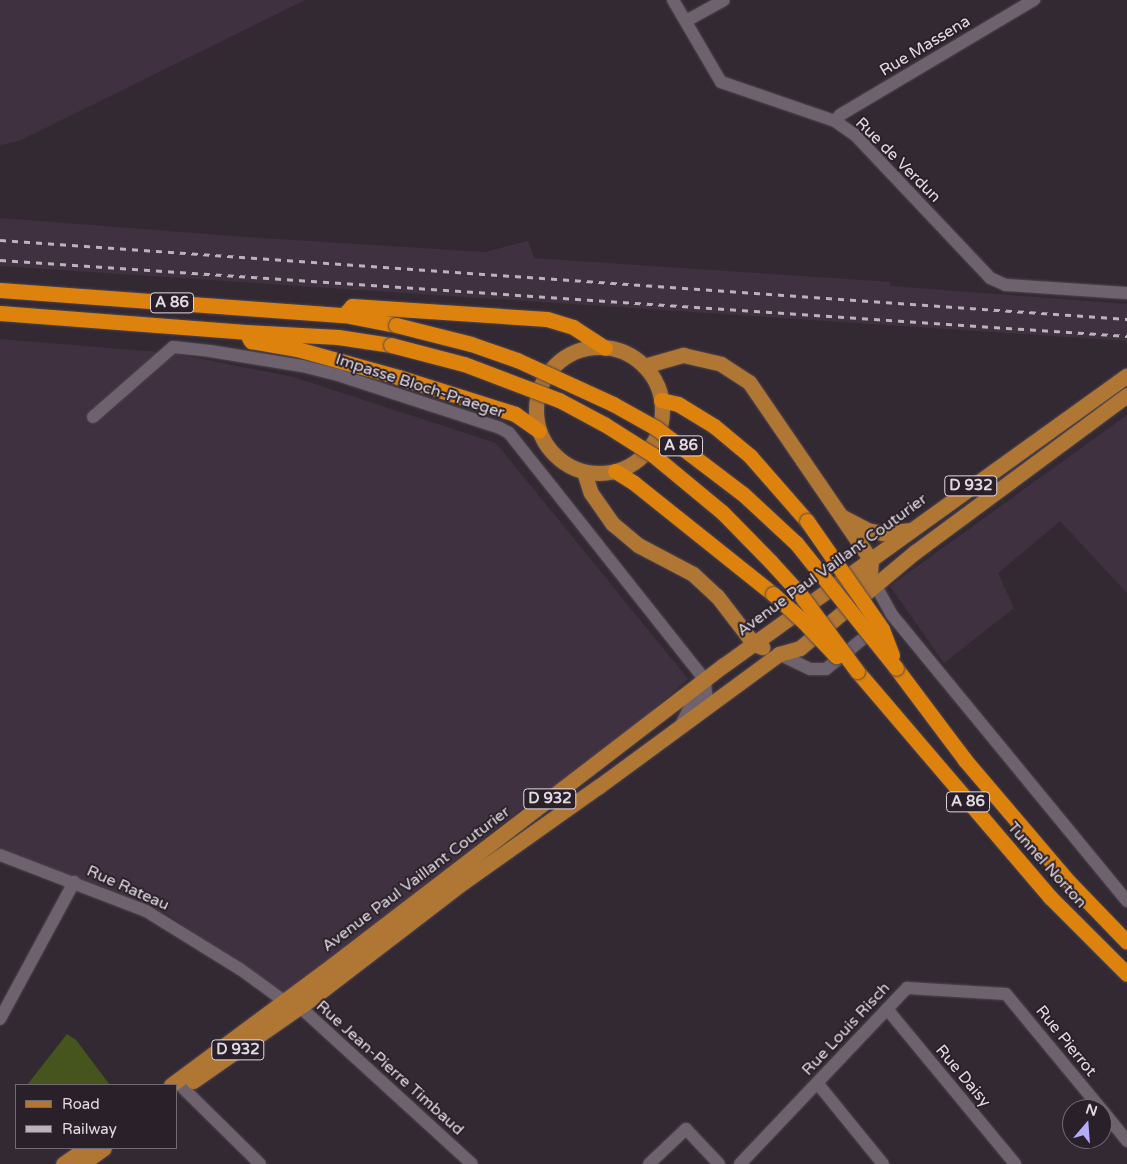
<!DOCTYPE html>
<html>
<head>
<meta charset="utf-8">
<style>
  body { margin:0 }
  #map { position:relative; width:1127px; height:1164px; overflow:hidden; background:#332933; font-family:"Varela Round",sans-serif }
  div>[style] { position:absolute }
  .built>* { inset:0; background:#403140 }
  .green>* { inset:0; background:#45551d }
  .roads { filter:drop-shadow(0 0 1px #4f464f) drop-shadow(0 0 1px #4f464f) }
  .minor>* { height:12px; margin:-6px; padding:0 6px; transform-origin:6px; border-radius:6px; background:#6d626d }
  .major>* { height:15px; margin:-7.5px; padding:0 7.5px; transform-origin:7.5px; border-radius:7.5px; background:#b07633 }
  .major>.ring { margin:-7.5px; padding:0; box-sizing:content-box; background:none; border:15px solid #b07633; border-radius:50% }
  .highway>* { height:15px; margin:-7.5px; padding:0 7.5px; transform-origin:7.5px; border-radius:7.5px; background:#dd830d }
  .rail>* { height:3px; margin-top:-1.5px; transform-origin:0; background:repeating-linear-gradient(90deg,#bab3ba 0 6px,transparent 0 12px) }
  .bridges { filter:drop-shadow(0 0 1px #4f464f) drop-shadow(0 0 1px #4f464f) }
  .highway-bridge>* { height:15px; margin:-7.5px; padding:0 7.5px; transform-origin:7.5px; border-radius:7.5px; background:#dd830d }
  span { translate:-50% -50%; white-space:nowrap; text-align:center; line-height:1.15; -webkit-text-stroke:4px #292029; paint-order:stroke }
  .shield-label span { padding:1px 4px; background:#292029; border:1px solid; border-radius:4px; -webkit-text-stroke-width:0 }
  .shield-label { font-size:15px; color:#e2dbe2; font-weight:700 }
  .street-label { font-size:16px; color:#e2dbe2 }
  .legend { position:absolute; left:15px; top:1084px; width:162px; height:65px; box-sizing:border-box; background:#292029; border:1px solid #736b73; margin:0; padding:6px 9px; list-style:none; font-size:15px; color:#e2dbe2 }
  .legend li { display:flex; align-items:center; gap:10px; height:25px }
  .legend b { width:25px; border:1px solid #736b73 }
  .north { position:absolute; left:1062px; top:1099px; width:50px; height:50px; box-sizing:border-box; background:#292029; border:1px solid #736b73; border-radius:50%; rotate:18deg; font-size:14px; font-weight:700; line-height:20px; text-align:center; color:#e2dbe2 }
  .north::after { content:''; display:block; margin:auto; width:18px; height:22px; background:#b3adf9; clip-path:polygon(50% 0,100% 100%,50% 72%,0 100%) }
</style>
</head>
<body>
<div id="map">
  <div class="built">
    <div style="clip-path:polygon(0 0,305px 0,19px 141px,0 145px)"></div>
    <div style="clip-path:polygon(0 218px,246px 237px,485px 252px,528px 241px,534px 258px,890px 282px,890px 286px,1127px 304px,1127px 341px,0 266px)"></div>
    <div style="clip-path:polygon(0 339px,171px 353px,293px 377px,496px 443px,688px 679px,592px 764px,539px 795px,281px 998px,167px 914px,0 851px)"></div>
    <div style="clip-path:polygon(1127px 415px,1127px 593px,1060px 521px,998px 573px,1014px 608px,944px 663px,890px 586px)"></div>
  </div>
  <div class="green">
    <div style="clip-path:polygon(67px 1034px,76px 1040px,110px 1085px,27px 1085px)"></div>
  </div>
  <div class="roads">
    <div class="minor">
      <div style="left:673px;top:0;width:95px;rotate:59.7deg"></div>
      <div style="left:721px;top:82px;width:120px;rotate:18.9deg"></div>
      <div style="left:835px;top:121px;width:24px;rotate:35deg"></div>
      <div style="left:855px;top:135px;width:197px;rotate:46.6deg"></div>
      <div style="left:990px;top:278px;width:17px;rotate:24deg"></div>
      <div style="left:1006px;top:285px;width:121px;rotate:3.8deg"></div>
      <div style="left:686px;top:21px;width:43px;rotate:-28.9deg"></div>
      <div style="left:835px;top:121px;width:8px;rotate:-50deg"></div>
      <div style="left:840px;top:115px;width:226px;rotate:-30.7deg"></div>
      <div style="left:93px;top:417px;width:106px;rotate:-41.2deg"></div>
      <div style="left:173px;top:347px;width:37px;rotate:6deg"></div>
      <div style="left:210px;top:351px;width:93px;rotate:9.3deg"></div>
      <div style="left:302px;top:366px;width:37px;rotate:14deg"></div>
      <div style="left:338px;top:375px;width:170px;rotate:18.1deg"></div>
      <div style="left:500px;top:428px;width:10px;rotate:29deg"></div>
      <div style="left:509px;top:433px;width:69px;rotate:51.5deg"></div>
      <div style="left:552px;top:487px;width:246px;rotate:51.6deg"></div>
      <div style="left:705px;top:680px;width:14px;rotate:86deg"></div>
      <div style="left:706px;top:694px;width:17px;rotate:147deg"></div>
      <div style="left:692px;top:703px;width:22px;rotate:117deg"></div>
      <div style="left:871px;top:577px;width:43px;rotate:61.1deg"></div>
      <div style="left:892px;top:615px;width:370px;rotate:50.6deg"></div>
      <div style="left:779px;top:654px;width:34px;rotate:26deg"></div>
      <div style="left:810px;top:669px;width:16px"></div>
      <div style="left:826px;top:669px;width:65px;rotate:-39.4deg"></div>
      <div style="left:0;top:855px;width:156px;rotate:21deg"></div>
      <div style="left:146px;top:911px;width:110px;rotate:31.7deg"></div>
      <div style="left:240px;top:969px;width:54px;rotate:36deg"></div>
      <div style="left:284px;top:1001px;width:16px;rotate:18deg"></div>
      <div style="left:299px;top:1006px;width:234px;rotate:42.4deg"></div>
      <div style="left:887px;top:1009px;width:201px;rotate:50.4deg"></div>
      <div style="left:0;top:1019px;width:156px;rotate:-61.6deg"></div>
      <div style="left:818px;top:1084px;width:103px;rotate:50.9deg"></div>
      <div style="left:183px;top:1088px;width:108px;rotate:44.6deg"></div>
      <div style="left:1102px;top:1110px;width:40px;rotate:51deg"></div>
      <div style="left:649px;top:1164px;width:51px;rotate:-43.4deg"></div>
      <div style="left:686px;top:1129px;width:48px;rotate:46.7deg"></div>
      <div style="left:740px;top:1164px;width:243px;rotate:-46.5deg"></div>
      <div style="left:907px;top:988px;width:99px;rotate:3.5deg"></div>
      <div style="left:1006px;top:994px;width:149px;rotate:50.4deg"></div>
    </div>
    <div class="major">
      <div class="ring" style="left:536px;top:347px;width:111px;height:111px"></div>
      <div style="left:644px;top:366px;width:41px;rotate:-15.8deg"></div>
      <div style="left:683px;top:355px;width:39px;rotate:13deg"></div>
      <div style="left:721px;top:364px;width:33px;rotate:33deg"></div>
      <div style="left:749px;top:382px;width:216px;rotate:55.6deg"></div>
      <div style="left:871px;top:560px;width:15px;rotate:94deg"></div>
      <div style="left:870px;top:575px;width:34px;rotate:140deg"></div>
      <div style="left:584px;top:472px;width:22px;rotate:72deg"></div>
      <div style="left:591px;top:493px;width:38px;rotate:55deg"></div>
      <div style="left:613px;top:524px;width:33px;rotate:40deg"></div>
      <div style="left:638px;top:545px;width:62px;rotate:27.8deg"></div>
      <div style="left:693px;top:574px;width:33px;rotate:43deg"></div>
      <div style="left:717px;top:596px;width:61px;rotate:52.4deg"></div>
      <div style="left:754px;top:644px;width:9px;rotate:21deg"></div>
      <div style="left:843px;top:517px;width:27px;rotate:28deg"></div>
      <div style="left:867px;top:530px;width:16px;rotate:11deg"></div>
      <div style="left:883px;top:533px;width:28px;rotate:-6deg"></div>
      <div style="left:193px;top:1081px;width:144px;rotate:-34.8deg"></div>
      <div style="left:311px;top:999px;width:194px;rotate:-37.5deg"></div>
      <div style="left:465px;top:881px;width:163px;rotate:-35.3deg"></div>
      <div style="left:598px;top:787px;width:225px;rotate:-36.3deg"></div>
      <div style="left:779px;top:654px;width:22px;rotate:-16deg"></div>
      <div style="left:800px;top:648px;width:150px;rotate:-39.9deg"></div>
      <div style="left:915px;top:552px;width:264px;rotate:-36.5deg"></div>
      <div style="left:171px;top:1085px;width:203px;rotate:-36.6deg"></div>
      <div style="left:334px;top:964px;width:491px;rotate:-37.5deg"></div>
      <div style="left:724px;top:665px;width:496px;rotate:-35.7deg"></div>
      <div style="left:63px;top:1164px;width:28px;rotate:-35deg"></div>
      <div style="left:82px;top:1164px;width:27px;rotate:-36deg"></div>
    </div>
    <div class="highway">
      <div style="left:0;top:290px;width:345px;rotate:4.2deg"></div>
      <div style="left:344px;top:315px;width:53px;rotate:10.9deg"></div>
      <div style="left:0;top:313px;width:246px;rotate:4.4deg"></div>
      <div style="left:245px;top:332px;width:93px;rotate:3.1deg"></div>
      <div style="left:338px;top:337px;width:54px;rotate:8.6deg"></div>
      <div style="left:344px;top:315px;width:12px;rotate:-48deg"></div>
      <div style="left:352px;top:306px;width:195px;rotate:3.8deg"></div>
      <div style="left:547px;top:319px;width:27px;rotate:17deg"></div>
      <div style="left:573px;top:327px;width:38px;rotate:33deg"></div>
      <div style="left:249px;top:338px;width:4px;rotate:56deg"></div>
      <div style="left:251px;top:341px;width:47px;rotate:9.9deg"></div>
      <div style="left:297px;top:349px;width:105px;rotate:15.5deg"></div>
      <div style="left:398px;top:377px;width:123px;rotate:17.5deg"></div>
      <div style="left:515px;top:414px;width:29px;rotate:35deg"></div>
      <div style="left:661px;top:400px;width:17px;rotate:13deg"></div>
      <div style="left:678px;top:404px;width:42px;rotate:31.4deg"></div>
      <div style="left:714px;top:426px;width:47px;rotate:39.8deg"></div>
      <div style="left:750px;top:456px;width:86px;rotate:48.8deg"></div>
      <div style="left:615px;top:471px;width:22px;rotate:32deg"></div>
      <div style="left:634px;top:483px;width:178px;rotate:38.6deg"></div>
      <div style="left:896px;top:668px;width:115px;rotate:53.1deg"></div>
      <div style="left:965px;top:760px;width:160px;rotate:49.6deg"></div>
      <div style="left:1069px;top:882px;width:83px;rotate:46deg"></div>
      <div style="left:857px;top:671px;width:297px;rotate:49.5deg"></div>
      <div style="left:1050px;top:897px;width:109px;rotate:45deg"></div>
    </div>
  </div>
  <div class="rail">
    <div style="left:0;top:240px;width:1130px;rotate:4.01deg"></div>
    <div style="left:0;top:260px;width:1130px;rotate:3.86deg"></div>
  </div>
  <div class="bridges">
    <div class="highway-bridge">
      <div style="left:396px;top:325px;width:77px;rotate:14.2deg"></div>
      <div style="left:471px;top:344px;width:49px;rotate:19.2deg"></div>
      <div style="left:517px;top:360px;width:106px;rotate:24.6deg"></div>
      <div style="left:613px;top:404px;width:49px;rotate:29.2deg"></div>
      <div style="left:656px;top:428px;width:109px;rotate:37.2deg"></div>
      <div style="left:743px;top:494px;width:72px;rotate:42.8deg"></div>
      <div style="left:796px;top:543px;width:160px;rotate:51.3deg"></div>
      <div style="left:391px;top:345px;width:75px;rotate:14.6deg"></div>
      <div style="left:464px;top:364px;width:102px;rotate:20.8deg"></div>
      <div style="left:559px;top:400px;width:51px;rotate:28.1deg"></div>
      <div style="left:604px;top:424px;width:58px;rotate:32.3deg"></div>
      <div style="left:653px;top:455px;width:89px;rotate:39.6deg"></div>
      <div style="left:722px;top:512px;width:69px;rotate:45.6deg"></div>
      <div style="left:770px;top:561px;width:45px;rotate:47.7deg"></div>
      <div style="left:800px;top:594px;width:96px;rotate:53.5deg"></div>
      <div style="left:807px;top:521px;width:131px;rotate:55.2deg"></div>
      <div style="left:882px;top:629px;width:28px;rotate:69deg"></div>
      <div style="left:773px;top:594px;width:39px;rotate:42deg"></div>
      <div style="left:802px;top:620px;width:50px;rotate:46.6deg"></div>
    </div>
  </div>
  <div class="shield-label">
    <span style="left:172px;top:303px">A 86</span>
    <span style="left:681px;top:446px">A 86</span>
    <span style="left:971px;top:486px">D 932</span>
    <span style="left:550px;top:799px">D 932</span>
    <span style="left:968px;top:802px">A 86</span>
    <span style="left:238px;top:1050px">D 932</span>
  </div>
  <div class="street-label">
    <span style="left:925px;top:46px;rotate:-31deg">Rue Massena</span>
    <span style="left:898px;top:160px;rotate:45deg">Rue de Verdun</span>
    <span style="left:420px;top:386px;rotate:18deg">Impasse Bloch-Praeger</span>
    <span style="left:832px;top:565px;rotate:-36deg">Avenue Paul Vaillant Couturier</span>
    <span style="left:1047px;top:865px;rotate:48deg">Tunnel Norton</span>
    <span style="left:416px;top:879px;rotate:-37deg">Avenue Paul Vaillant Couturier</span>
    <span style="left:128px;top:888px;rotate:24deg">Rue Rateau</span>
    <span style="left:846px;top:1029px;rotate:-47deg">Rue Louis Risch</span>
    <span style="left:1066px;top:1041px;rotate:51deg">Rue Pierrot</span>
    <span style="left:390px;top:1068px;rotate:42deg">Rue Jean-Pierre Timbaud</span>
    <span style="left:963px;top:1076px;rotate:50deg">Rue Daisy</span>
  </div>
  <ul class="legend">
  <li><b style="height:6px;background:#b07633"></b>Road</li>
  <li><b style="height:6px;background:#bab3ba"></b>Railway</li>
  </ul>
  <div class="north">N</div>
</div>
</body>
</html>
